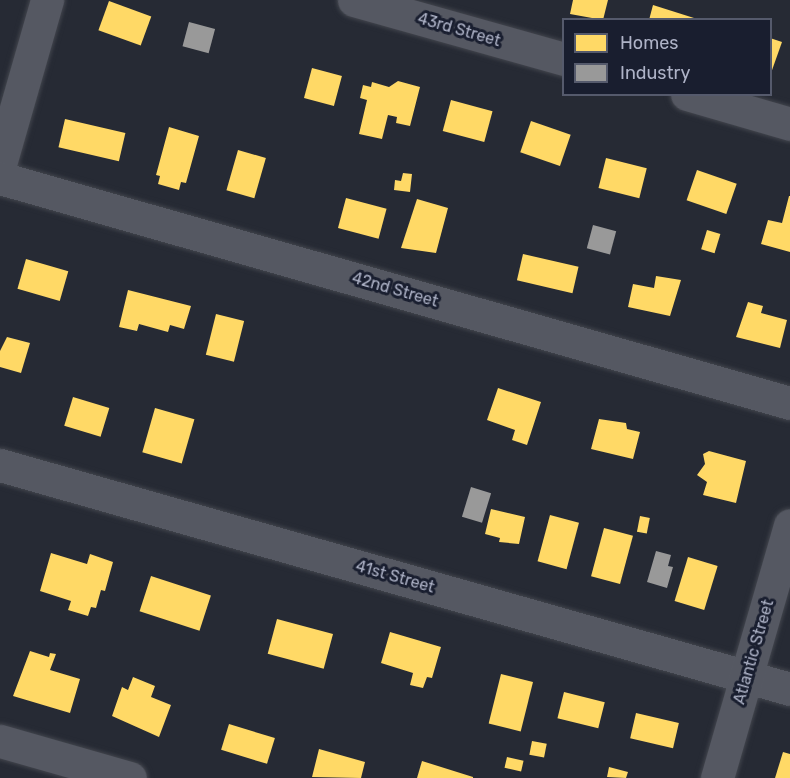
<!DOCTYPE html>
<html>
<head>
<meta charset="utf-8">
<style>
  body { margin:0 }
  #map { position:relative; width:790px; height:778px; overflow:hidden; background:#262a34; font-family:Rubik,sans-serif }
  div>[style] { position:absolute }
  .homes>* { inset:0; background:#ffd966; transform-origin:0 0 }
  .industry>* { inset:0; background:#999; transform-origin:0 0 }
  .roads { filter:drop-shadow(0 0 2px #42454d) drop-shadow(0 0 2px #42454d) }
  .minor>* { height:33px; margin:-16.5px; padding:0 16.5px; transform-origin:16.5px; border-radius:16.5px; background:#555862 }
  span { translate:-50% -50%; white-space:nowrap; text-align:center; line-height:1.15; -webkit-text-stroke:6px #191e2f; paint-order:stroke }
  .street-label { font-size:16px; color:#aeb3c7 }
  .legend { position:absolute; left:562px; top:18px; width:210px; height:78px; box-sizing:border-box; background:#191e2f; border:2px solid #555a6c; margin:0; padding:8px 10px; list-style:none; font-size:18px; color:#aeb3c7 }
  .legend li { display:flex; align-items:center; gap:12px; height:30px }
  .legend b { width:30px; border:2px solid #555a6c }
</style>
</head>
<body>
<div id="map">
  <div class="homes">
    <div style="clip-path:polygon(573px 0,608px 0,603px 20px,570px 14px)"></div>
    <div style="left:109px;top:1px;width:45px;height:31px;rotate:20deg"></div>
    <div style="clip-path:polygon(653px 5px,694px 18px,694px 20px,649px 20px)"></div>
    <div style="clip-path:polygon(770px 38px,782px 42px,771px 73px,770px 73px)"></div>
    <div style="left:312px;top:68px;width:31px;height:31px;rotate:15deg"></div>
    <div style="clip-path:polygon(398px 81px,420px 87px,410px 126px,396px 123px,397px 117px,388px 115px,382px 139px,359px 134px,367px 100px,360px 98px,363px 85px,371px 87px,372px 82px,389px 87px)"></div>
    <div style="left:451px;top:100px;width:43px;height:32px;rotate:15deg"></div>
    <div style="left:65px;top:119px;width:62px;height:29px;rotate:13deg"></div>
    <div style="left:531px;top:121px;width:42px;height:33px;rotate:19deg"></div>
    <div style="clip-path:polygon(169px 127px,199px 136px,186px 183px,181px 182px,179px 190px,158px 184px,160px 176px,156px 175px)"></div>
    <div style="left:238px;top:150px;width:29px;height:42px;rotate:16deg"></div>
    <div style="left:606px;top:158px;width:42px;height:31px;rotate:14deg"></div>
    <div style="left:697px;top:170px;width:42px;height:32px;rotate:19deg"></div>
    <div style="clip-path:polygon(403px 173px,412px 174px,410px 192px,394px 190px,395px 180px,401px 181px)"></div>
    <div style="clip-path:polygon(789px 196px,790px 196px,790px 252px,761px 244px,768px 220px,782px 223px)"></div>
    <div style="left:346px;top:198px;width:42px;height:31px;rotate:15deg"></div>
    <div style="clip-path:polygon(417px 199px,448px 208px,436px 253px,401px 248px)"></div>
    <div style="left:707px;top:230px;width:14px;height:20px;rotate:17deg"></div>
    <div style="left:523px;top:254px;width:57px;height:27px;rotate:13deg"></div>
    <div style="left:26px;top:259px;width:44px;height:31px;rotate:16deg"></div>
    <div style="clip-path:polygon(656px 276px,681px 280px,670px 316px,628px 307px,633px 284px,654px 288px)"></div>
    <div style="clip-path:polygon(128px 290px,191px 306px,184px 329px,170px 325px,168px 332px,139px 324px,137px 331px,119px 327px)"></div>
    <div style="clip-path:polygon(748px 302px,763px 306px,761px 313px,787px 320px,780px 348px,736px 337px)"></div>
    <div style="left:216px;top:314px;width:29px;height:42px;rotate:14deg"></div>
    <div style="clip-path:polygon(7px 337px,30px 343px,21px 373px,0 367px,0 351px)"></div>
    <div style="clip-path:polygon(498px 388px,541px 402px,527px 445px,512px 440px,515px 430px,487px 420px)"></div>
    <div style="left:73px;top:397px;width:38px;height:30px;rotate:17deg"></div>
    <div style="left:155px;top:408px;width:41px;height:46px;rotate:16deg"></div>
    <div style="clip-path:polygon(599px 419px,626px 423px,627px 429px,640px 432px,633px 459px,591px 449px)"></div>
    <div style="clip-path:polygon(709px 451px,746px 461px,736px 503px,703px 495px,707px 482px,697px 475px,705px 464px,703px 454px)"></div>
    <div style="clip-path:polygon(491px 509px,525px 517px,519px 544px,499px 542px,500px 538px,485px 534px)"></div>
    <div style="left:550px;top:515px;width:30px;height:48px;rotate:15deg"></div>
    <div style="left:640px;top:516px;width:10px;height:16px;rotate:11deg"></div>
    <div style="left:604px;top:528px;width:30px;height:50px;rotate:15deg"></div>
    <div style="clip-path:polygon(51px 553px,87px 564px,90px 554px,113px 562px,105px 591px,101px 590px,96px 608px,91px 607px,88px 616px,68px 610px,71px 601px,40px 591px)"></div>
    <div style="left:688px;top:557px;width:31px;height:46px;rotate:17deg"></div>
    <div style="left:151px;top:576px;width:63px;height:37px;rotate:18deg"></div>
    <div style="left:277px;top:619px;width:58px;height:36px;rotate:15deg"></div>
    <div style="clip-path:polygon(390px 632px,441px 647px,432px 678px,427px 677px,423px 688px,410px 685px,413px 673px,381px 663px)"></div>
    <div style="clip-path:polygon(30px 651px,49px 657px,50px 653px,56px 654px,50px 670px,80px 679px,70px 713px,13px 696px)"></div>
    <div style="left:501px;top:674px;width:33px;height:51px;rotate:14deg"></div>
    <div style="clip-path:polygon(133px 677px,155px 686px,151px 697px,171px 705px,159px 737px,112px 716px,122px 687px,128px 690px)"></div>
    <div style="left:564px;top:692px;width:42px;height:27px;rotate:14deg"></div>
    <div style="left:636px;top:713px;width:44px;height:26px;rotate:13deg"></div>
    <div style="left:229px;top:724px;width:48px;height:27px;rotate:17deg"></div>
    <div style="left:532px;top:741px;width:15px;height:14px;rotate:11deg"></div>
    <div style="clip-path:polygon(319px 749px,365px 762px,361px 778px,312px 777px)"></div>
    <div style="clip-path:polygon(783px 752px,790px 754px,790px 778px,775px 778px)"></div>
    <div style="left:507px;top:757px;width:17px;height:11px;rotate:13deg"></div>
    <div style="clip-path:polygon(422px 761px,473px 777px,473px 778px,417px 778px)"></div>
    <div style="clip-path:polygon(609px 767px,628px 772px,626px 778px,607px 777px)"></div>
  </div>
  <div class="industry">
    <div style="left:189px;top:22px;width:27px;height:25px;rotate:15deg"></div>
    <div style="left:593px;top:225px;width:24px;height:24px;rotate:15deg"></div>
    <div style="left:471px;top:487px;width:21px;height:31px;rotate:17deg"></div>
    <div style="clip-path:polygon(656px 551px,671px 555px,668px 566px,673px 567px,667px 588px,647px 582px)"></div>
  </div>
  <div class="roads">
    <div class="minor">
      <div style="left:354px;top:0;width:218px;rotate:15.7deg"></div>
      <div style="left:687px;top:94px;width:107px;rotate:16.2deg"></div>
      <div style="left:0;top:164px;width:171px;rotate:-74deg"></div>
      <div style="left:0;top:178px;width:821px;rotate:15.9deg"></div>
      <div style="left:0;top:465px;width:821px;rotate:15.83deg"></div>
      <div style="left:0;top:741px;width:135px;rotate:15.9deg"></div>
      <div style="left:717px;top:778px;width:263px;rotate:-73.9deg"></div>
    </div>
  </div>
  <div class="street-label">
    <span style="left:459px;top:30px;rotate:16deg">43rd Street</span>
    <span style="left:395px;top:290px;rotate:16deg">42nd Street</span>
    <span style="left:395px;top:577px;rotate:16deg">41st Street</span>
    <span style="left:754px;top:652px;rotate:-74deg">Atlantic Street</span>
  </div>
  <ul class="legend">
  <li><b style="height:16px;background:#ffd966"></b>Homes</li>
  <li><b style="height:16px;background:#999"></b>Industry</li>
  </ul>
</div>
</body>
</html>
